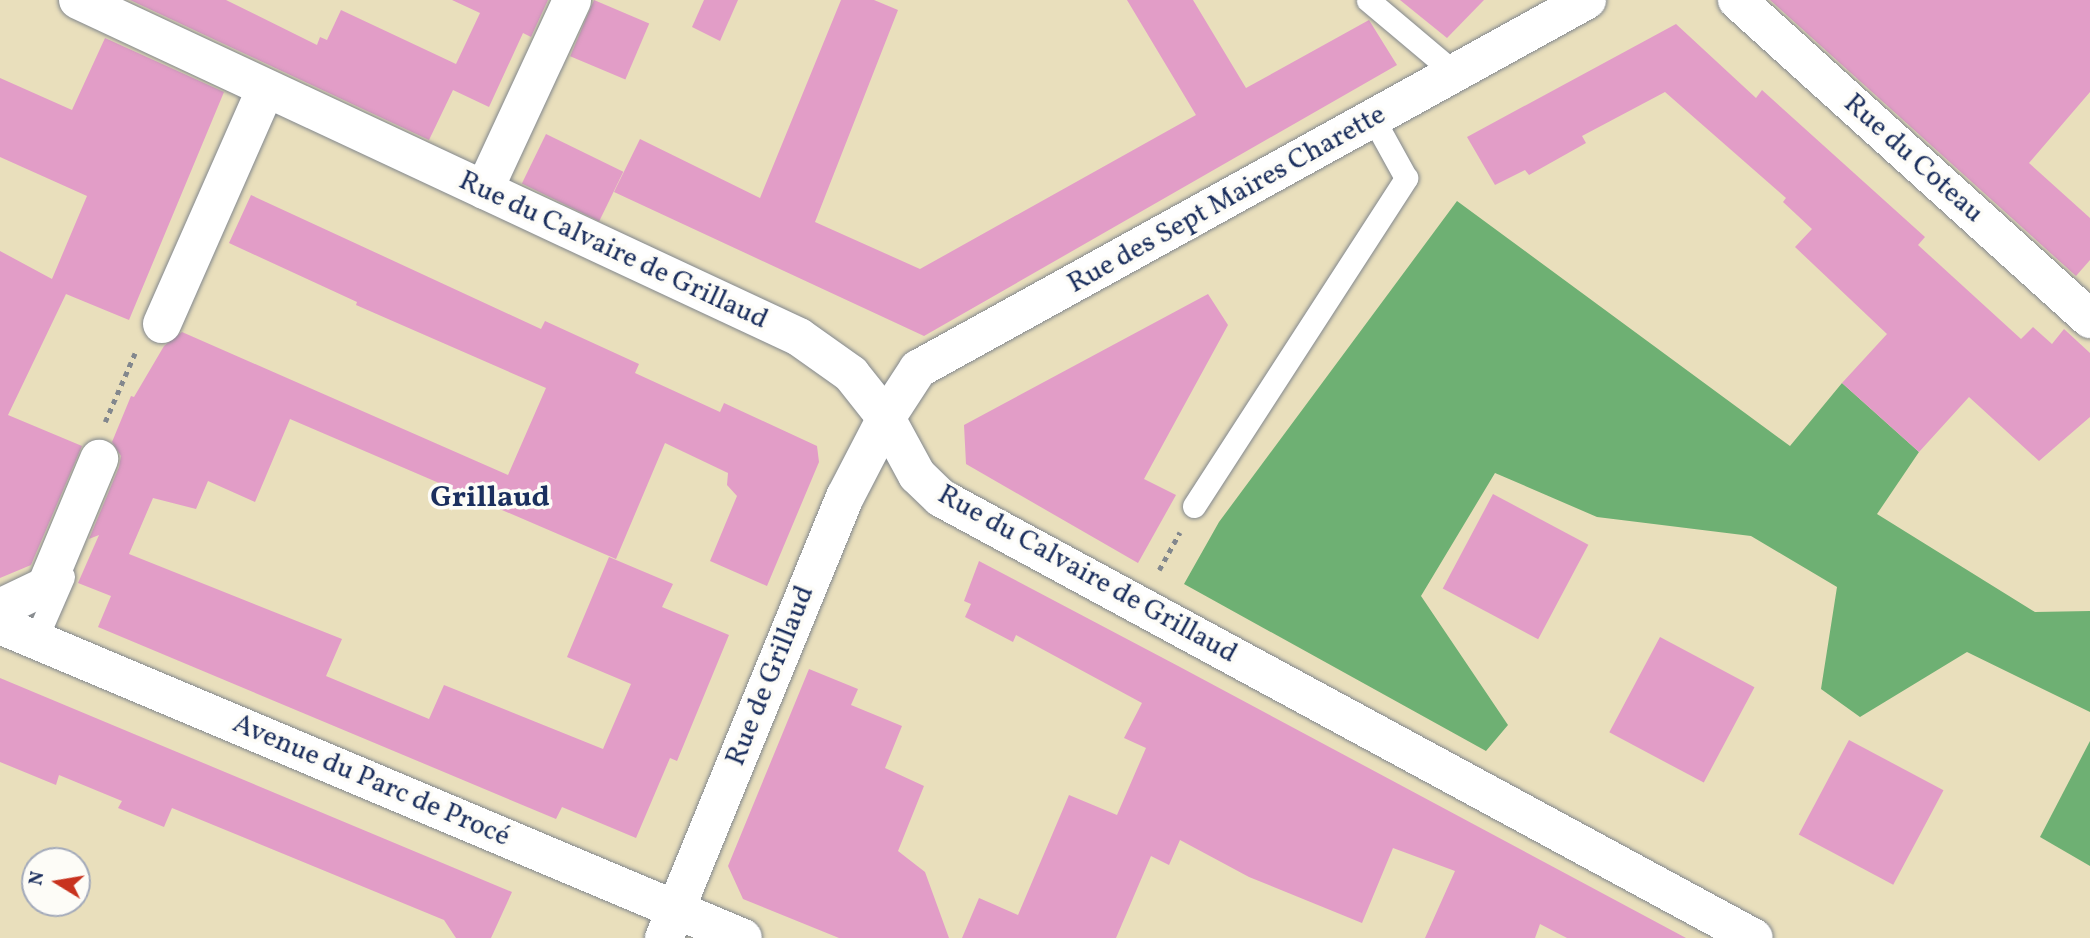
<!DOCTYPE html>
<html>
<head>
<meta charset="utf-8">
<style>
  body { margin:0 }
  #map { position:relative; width:2090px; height:938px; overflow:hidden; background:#e9dfbc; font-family:Vollkorn,serif }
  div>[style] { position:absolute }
  .forest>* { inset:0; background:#6eb073 }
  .building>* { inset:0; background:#e29dc7; transform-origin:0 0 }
  .path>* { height:4.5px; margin-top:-2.25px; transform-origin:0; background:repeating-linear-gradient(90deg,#82878d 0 5px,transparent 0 10px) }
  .roads { filter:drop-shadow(0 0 2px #82878d) drop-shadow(0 0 2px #82878d) }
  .lane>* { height:23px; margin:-11.5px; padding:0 11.5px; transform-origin:11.5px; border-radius:11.5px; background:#fff }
  .street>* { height:38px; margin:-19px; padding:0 19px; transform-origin:19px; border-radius:19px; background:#fff }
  span { translate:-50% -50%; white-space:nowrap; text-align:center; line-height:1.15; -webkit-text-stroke:7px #fdfcf7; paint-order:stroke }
  .street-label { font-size:28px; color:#1b2f5e }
  .neighbourhood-label { font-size:30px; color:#1b2f5e; font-weight:700 }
  .north { position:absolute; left:21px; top:847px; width:70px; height:70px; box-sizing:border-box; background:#fdfcf7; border:2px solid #a3aaba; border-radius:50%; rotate:281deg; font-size:19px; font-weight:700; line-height:28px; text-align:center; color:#1b2f5e }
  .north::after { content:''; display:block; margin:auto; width:24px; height:32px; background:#c8321e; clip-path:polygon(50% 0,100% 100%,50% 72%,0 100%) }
</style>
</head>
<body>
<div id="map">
  <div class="forest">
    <div style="clip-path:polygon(1457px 201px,1790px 446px,1842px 383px,1919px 452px,1877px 514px,2035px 612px,2090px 611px,2090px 712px,1967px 652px,1860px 717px,1821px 689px,1837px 587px,1751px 536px,1597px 517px,1495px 473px,1421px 596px,1508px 725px,1486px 751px,1184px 584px,1219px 522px)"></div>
    <div style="clip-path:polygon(2090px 741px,2090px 866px,2040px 837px)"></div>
  </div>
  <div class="building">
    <div style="clip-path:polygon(130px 0,226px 0,317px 45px,320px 37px,327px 40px,341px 10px,456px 64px,480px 13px,452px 0,548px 0,531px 37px,523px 33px,489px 107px,453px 90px,429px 140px)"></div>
    <div style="left:594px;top:0;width:60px;height:61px;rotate:23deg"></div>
    <div style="clip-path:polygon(704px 0,738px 0,720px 41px,692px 27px)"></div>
    <div style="clip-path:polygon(841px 0,874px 0,898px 10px,815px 222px,920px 269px,1196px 115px,1127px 0,1193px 0,1246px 88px,1369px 20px,1397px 65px,924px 336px,614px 192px,640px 139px,760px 198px)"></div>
    <div style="clip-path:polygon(1400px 0,1484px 0,1447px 38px)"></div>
    <div style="clip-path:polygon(1770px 0,2090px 0,2090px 92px,2029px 163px,2090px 218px,2090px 260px,2076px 276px)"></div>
    <div style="clip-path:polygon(1676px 24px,1756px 98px,1762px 90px,1925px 237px,1918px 245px,2021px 339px,2033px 327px,2052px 344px,2064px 329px,2090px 353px,2090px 417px,2039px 461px,1969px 397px,1919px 452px,1842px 383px,1887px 334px,1795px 247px,1812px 229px,1783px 202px,1786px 198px,1665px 92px,1582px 136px,1586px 143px,1529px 175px,1525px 170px,1495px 185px,1467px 137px)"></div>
    <div style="clip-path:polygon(105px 38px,224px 92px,129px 320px,66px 294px,8px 415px,82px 446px,31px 565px,0 578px,0 251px,52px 279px,87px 196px,0 157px,0 78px,72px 110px)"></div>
    <div style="left:546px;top:134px;width:86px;height:55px;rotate:26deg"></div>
    <div style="clip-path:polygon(251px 195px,541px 329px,545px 321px,639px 364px,635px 373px,720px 412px,724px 403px,817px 446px,819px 462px,767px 586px,710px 561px,737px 496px,727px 485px,728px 473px,665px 443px,616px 559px,290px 419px,255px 502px,208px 481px,196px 509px,153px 498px,129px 554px,342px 639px,326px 676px,429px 719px,444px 685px,603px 749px,631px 684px,567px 657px,609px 557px,673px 584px,662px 607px,729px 635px,677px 761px,670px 758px,636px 838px,562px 807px,556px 819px,98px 627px,111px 596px,78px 583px,99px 535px,89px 539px,119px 467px,121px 456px,112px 442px,131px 396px,134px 397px,164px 346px,182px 332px,508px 475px,546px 388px,356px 305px,357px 302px,229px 243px)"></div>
    <div style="clip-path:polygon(1208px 294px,1228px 325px,1144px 479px,1176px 495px,1138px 563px,966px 464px,964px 425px)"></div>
    <div style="left:1493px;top:494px;width:108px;height:107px;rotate:28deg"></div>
    <div style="clip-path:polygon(979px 561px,1180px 667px,1686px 938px,1567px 938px,1540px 924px,1535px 938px,1425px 938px,1455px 871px,1393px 848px,1362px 923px,1249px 877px,1180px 840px,1169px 865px,1151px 856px,1116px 938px,962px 938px,979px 898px,1018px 915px,1069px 795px,1117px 815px,1146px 748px,1124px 738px,1142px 703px,1016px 635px,1013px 642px,965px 617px,971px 604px,964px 601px)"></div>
    <div style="left:1660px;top:637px;width:107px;height:108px;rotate:28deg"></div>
    <div style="clip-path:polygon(809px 669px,858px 689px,851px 705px,902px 726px,885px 768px,924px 786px,898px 851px,925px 872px,949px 938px,839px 938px,743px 899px,728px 866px)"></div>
    <div style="clip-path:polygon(0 678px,512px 892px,491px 938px,456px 938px,444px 920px,172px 808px,164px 827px,118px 808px,122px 801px,59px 775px,56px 785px,0 762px)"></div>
    <div style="left:1849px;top:740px;width:107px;height:107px;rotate:28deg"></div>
  </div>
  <div class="path">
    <div style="left:105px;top:422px;width:75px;rotate:-66.5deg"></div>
    <div style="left:1159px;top:570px;width:43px;rotate:-61.1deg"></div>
  </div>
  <div class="roads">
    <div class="lane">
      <div style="left:1368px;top:0;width:115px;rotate:40.1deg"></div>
      <div style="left:1194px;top:506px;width:391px;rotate:-57.1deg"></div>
      <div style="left:1406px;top:178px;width:66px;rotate:-118.9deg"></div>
      <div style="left:36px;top:639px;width:68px;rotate:-66.5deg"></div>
    </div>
    <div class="street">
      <div style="left:78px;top:0;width:796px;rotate:25.05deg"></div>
      <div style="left:799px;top:337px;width:64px;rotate:35.4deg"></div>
      <div style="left:851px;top:374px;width:56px;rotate:51.5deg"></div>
      <div style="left:886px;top:418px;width:65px;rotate:61.5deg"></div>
      <div style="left:917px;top:475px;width:33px;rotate:44deg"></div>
      <div style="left:941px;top:498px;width:924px;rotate:28.42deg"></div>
      <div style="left:1737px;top:0;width:476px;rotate:42.1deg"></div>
      <div style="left:484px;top:190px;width:209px;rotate:-65.1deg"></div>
      <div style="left:162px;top:324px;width:255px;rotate:-66.2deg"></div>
      <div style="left:0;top:608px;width:51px;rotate:-25.6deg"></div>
      <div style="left:46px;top:586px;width:138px;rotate:-67.3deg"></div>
      <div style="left:0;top:625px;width:806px;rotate:22.84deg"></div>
      <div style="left:664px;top:938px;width:477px;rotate:-67.7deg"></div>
      <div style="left:845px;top:497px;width:89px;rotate:-62.6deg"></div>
      <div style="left:886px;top:418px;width:59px;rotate:-56.9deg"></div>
      <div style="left:918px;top:369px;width:764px;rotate:-28.88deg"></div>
    </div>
  </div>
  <div class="street-label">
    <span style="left:1913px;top:159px;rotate:42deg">Rue du Coteau</span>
    <span style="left:1227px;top:200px;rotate:-29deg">Rue des Sept Maires Charette</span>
    <span style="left:613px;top:251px;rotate:25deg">Rue du Calvaire de Grillaud</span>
    <span style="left:1087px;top:575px;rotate:29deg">Rue du Calvaire de Grillaud</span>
    <span style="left:771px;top:676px;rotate:-68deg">Rue de Grillaud</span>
    <span style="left:371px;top:781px;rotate:23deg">Avenue du Parc de Procé</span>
  </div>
  <div class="neighbourhood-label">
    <span style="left:490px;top:498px">Grillaud</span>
  </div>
  <div class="north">N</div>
</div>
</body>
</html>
